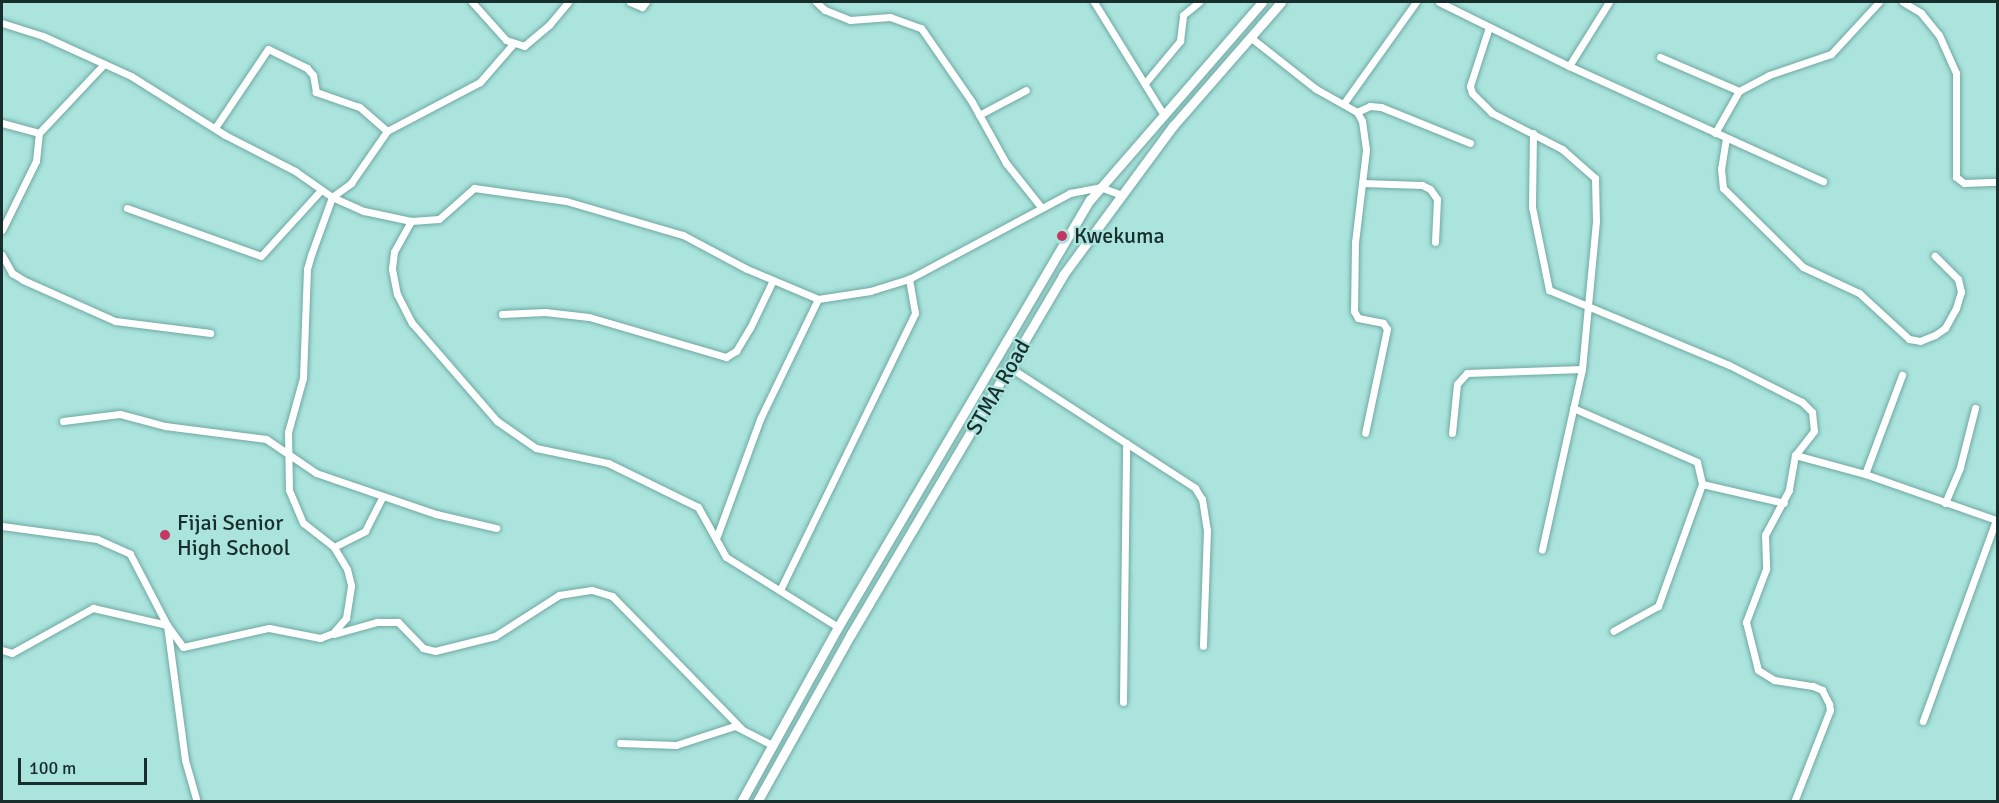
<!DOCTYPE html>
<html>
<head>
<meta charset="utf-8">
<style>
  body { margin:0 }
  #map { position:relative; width:1999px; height:803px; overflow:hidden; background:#aae4dd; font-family:Signika,sans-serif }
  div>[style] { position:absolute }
  .roads { filter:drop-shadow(0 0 2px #6fa8a2) drop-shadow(0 0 2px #6fa8a2) }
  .street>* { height:7px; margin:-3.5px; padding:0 3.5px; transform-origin:3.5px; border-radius:3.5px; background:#fff }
  .secondary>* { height:9px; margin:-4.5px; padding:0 4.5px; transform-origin:4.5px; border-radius:4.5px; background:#fff }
  .dots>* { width:16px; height:16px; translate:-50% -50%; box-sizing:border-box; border:3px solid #aae4dd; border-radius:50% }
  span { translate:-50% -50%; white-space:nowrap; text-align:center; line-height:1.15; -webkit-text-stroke:4.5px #aae4dd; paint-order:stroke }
  .poi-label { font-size:22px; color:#172e2c }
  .left { translate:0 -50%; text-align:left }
  .street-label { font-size:22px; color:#172e2c }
  .frame { position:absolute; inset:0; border:3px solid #172e2c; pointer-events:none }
  .scale { position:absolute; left:18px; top:758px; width:129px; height:27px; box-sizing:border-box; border:3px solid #172e2c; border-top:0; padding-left:8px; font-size:18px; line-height:21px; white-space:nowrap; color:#172e2c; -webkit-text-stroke:4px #aae4dd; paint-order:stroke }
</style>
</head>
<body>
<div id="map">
  <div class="roads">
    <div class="street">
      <div style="left:472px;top:2px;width:51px;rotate:48.2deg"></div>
      <div style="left:506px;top:40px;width:19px;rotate:18deg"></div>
      <div style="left:524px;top:46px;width:33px;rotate:-40deg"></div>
      <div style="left:549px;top:25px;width:30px;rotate:-50deg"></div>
      <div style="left:630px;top:2px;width:13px;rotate:23deg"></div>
      <div style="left:642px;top:7px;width:6px;rotate:-51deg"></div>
      <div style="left:816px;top:2px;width:12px;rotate:42deg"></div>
      <div style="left:825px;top:10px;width:27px;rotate:22deg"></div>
      <div style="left:850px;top:20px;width:40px;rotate:-4.3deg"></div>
      <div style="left:890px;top:17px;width:33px;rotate:20deg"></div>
      <div style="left:921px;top:28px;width:90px;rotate:55.4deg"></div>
      <div style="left:972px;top:102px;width:70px;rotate:60.9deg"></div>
      <div style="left:1006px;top:163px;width:56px;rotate:51.5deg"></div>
      <div style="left:1094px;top:2px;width:129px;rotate:58.3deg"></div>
      <div style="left:1439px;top:2px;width:145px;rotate:26.2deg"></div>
      <div style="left:1569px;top:66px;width:279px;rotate:24.4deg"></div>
      <div style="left:1903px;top:2px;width:21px;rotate:31deg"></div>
      <div style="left:1921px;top:13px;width:28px;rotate:51deg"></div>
      <div style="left:1939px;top:35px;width:42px;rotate:65.9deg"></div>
      <div style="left:1956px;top:73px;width:104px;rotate:90deg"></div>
      <div style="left:1956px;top:177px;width:10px;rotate:37deg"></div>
      <div style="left:1964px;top:183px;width:34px;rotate:-2deg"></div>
      <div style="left:2px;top:23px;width:43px;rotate:17.6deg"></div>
      <div style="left:43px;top:36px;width:97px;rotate:24.4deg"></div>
      <div style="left:131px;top:76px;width:111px;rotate:32.1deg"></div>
      <div style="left:225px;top:135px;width:79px;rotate:27.2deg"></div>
      <div style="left:295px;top:171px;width:45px;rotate:35.1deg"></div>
      <div style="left:332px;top:197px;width:35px;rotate:24deg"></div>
      <div style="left:364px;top:211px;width:48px;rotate:12deg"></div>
      <div style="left:411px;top:221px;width:28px;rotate:-4deg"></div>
      <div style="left:439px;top:219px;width:47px;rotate:-41.5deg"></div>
      <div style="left:474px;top:188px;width:93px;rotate:8deg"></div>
      <div style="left:566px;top:201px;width:122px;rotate:16.2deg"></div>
      <div style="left:683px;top:235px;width:72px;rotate:28deg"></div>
      <div style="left:747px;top:269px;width:77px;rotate:22.9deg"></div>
      <div style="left:1489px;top:27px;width:62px;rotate:107.9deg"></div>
      <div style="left:1470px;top:86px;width:7px;rotate:74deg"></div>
      <div style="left:1472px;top:93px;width:28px;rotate:45deg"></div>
      <div style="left:1492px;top:113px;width:79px;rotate:27.2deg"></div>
      <div style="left:1562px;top:149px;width:44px;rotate:41.3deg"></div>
      <div style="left:1595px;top:178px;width:43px;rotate:88.7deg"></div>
      <div style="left:1596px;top:221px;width:149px;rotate:95.4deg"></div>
      <div style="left:1582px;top:369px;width:185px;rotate:102.5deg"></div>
      <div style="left:1250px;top:37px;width:84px;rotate:38.2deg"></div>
      <div style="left:1316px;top:89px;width:47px;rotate:29.3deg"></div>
      <div style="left:1357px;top:112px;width:10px;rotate:61deg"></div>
      <div style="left:1362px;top:121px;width:29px;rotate:82deg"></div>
      <div style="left:1366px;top:150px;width:93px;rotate:96.8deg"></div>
      <div style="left:1355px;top:242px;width:69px;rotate:90.8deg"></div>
      <div style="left:1354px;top:311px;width:8px;rotate:60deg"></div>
      <div style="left:1358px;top:318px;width:25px;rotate:11deg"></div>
      <div style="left:1383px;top:323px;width:7px;rotate:56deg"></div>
      <div style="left:1387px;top:329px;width:106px;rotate:101.9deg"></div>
      <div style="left:1660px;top:57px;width:86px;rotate:23.3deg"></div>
      <div style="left:1569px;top:66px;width:75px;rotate:-58deg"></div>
      <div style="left:1145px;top:83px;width:55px;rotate:-50.2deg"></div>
      <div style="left:1180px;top:41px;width:26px;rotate:-83deg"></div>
      <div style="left:1183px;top:15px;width:21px;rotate:-39deg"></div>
      <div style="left:1344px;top:103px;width:124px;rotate:-54.5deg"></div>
      <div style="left:1357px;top:112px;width:14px;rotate:-25deg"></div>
      <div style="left:1370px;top:106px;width:11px;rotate:5deg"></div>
      <div style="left:1381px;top:107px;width:96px;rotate:22deg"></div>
      <div style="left:979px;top:115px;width:53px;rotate:-28deg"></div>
      <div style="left:2px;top:123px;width:38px;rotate:15deg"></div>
      <div style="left:39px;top:133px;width:95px;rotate:-46.7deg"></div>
      <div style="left:387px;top:131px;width:105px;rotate:-27.8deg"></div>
      <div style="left:480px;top:82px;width:50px;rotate:-49deg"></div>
      <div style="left:1533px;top:133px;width:74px;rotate:90.8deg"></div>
      <div style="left:1532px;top:207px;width:85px;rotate:78.4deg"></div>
      <div style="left:1549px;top:290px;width:195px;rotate:22.6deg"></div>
      <div style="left:1729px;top:365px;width:82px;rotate:26.9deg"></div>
      <div style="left:1802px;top:402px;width:14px;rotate:45deg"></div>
      <div style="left:1812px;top:412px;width:19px;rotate:84deg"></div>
      <div style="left:1814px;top:431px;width:31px;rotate:128deg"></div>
      <div style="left:1795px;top:455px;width:36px;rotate:100deg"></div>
      <div style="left:1789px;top:490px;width:51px;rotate:118.1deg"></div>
      <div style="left:1765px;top:535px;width:34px;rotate:88deg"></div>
      <div style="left:1766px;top:569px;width:57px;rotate:110.7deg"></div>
      <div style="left:1746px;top:622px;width:49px;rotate:76deg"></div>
      <div style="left:1758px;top:670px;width:19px;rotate:32deg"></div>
      <div style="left:1774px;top:680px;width:39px;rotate:9deg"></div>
      <div style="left:1813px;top:686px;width:10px;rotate:24deg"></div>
      <div style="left:1822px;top:690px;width:16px;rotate:63deg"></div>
      <div style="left:1829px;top:704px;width:6px;rotate:81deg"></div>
      <div style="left:1830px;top:710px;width:99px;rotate:111.4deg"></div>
      <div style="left:1715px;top:133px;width:48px;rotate:-60.3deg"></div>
      <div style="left:1739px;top:91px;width:34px;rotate:-28deg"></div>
      <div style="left:1769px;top:75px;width:65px;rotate:-18.7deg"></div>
      <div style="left:1831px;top:54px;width:71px;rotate:-47.3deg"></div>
      <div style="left:1726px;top:138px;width:31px;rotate:99deg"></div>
      <div style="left:1721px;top:169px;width:19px;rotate:84deg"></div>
      <div style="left:1723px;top:188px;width:112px;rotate:44.6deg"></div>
      <div style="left:1803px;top:267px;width:62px;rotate:24.9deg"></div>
      <div style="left:1859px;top:293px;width:68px;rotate:42.6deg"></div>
      <div style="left:1909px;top:339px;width:11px;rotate:10deg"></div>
      <div style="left:1920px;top:341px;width:16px;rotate:-22deg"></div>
      <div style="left:1935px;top:335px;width:12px;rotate:-35deg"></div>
      <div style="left:1945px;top:328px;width:23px;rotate:-61deg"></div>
      <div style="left:1956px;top:308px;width:17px;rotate:-73deg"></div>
      <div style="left:1961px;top:292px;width:13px;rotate:-103deg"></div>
      <div style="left:1958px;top:279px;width:33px;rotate:-135deg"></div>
      <div style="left:1362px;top:183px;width:60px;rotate:1.9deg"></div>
      <div style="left:1422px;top:185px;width:9px;rotate:27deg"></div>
      <div style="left:1430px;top:189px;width:12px;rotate:55deg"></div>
      <div style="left:1437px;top:199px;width:43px;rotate:92.7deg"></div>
      <div style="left:127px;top:208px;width:142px;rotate:19.7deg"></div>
      <div style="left:261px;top:256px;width:89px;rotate:-47.7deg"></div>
      <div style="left:411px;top:221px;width:35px;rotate:119deg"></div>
      <div style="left:394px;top:252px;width:17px;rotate:97deg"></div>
      <div style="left:392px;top:269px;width:25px;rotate:79deg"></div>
      <div style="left:397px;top:294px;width:33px;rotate:63deg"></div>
      <div style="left:412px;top:323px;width:130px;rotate:49.1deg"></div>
      <div style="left:497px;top:421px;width:47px;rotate:34.7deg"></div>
      <div style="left:536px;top:448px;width:74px;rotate:11.8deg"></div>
      <div style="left:608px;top:463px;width:100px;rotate:26.1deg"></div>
      <div style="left:698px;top:507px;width:57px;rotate:60.8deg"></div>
      <div style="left:726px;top:557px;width:132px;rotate:32deg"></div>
      <div style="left:2px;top:230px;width:77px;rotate:-63.8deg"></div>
      <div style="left:36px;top:161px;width:28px;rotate:-84deg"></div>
      <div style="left:2px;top:255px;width:21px;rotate:61deg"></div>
      <div style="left:12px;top:273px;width:13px;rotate:32deg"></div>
      <div style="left:23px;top:280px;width:101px;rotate:24deg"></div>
      <div style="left:115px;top:321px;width:96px;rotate:7.2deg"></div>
      <div style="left:502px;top:314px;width:43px;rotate:-2.7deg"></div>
      <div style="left:545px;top:312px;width:44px;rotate:6.5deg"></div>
      <div style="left:589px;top:317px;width:143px;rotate:16.3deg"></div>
      <div style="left:726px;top:357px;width:12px;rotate:-31deg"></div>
      <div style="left:736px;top:351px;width:27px;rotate:-59deg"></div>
      <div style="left:750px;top:328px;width:53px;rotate:-64.4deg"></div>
      <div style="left:1009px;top:367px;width:222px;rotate:33deg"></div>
      <div style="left:1195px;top:488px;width:13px;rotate:58deg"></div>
      <div style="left:1202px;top:499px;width:31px;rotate:81deg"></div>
      <div style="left:1207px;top:530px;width:116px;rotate:92deg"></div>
      <div style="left:1573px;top:408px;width:135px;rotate:23.5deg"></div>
      <div style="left:1697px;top:462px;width:23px;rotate:77deg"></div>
      <div style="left:1702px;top:484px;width:130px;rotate:109.8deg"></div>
      <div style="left:1658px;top:606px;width:51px;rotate:150.9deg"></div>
      <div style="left:63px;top:421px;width:57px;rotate:-7deg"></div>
      <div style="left:120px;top:414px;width:47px;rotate:14.9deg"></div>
      <div style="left:165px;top:426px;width:102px;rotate:7.3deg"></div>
      <div style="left:266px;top:439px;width:60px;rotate:34.2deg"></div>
      <div style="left:316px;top:473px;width:127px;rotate:18.9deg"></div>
      <div style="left:436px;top:514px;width:62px;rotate:13.1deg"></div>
      <div style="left:1452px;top:433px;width:49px;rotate:-84.2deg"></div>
      <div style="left:1457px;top:384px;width:15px;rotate:-48deg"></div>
      <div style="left:1467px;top:373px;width:115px;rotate:-2deg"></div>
      <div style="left:1795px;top:455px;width:73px;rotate:15.2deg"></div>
      <div style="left:1865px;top:474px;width:139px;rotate:19.3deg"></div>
      <div style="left:1996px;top:520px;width:214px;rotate:110deg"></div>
      <div style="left:1865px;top:474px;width:106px;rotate:-69.5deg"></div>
      <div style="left:1702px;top:484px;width:84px;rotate:13deg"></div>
      <div style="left:1945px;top:503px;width:39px;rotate:-67deg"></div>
      <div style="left:1960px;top:467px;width:61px;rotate:-75.7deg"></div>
      <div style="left:2px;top:526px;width:96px;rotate:7.8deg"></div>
      <div style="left:97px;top:539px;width:36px;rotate:24deg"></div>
      <div style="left:130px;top:554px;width:80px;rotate:62.5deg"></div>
      <div style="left:167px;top:625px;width:136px;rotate:82.4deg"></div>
      <div style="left:185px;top:760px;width:44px;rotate:74.1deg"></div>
      <div style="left:717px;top:536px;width:125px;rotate:-69.8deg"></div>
      <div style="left:760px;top:419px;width:133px;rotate:-64.2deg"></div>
      <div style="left:818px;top:299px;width:53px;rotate:-8.7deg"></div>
      <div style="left:870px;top:291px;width:41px;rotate:-17.1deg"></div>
      <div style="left:334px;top:547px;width:35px;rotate:-27deg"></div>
      <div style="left:365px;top:531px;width:39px;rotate:-63deg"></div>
      <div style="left:780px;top:590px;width:308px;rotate:-64deg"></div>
      <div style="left:915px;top:313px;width:35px;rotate:-100deg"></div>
      <div style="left:909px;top:279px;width:183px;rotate:-28.1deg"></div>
      <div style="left:1070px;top:193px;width:31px;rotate:-11deg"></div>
      <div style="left:1100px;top:187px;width:20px;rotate:20deg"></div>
      <div style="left:334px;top:634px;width:45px;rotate:-15.6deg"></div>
      <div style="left:377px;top:622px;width:21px"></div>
      <div style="left:398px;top:622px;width:36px;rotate:46deg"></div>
      <div style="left:423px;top:648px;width:12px;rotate:14deg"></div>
      <div style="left:435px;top:651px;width:62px;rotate:-14deg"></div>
      <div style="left:495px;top:636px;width:76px;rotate:-32.6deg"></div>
      <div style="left:559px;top:595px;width:33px;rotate:-9deg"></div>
      <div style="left:592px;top:590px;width:21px;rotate:17deg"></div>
      <div style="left:612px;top:596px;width:185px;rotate:45.7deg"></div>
      <div style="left:2px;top:650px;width:10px;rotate:17deg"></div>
      <div style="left:12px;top:653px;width:93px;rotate:-29.1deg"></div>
      <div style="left:93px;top:608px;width:76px;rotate:12.9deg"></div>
      <div style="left:167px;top:625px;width:27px;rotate:54deg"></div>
      <div style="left:183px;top:647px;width:88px;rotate:-12.5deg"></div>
      <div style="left:269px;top:628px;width:52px;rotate:11.1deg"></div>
      <div style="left:320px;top:638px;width:14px;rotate:-21deg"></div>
      <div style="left:333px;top:633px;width:20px;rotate:-49deg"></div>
      <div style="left:346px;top:618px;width:33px;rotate:-81deg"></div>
      <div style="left:351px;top:585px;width:16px;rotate:-104deg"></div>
      <div style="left:347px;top:569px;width:26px;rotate:-121deg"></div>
      <div style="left:334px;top:547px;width:39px;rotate:-142deg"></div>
      <div style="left:303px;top:523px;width:36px;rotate:-113deg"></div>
      <div style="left:289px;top:490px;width:58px;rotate:-91deg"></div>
      <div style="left:288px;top:432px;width:56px;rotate:-74.5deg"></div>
      <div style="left:303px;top:378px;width:109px;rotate:-87.9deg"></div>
      <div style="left:307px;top:269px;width:15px;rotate:-74deg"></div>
      <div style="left:311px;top:255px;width:62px;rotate:-70.1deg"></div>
      <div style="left:332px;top:197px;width:24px;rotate:-36deg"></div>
      <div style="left:351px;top:183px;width:63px;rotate:-55.3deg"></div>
      <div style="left:387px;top:131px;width:37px;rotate:-139deg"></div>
      <div style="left:359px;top:107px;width:46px;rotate:-160.8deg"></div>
      <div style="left:316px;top:92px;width:17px;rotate:-100deg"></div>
      <div style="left:313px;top:75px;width:9px;rotate:-131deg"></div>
      <div style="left:307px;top:68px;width:43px;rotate:-154deg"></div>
      <div style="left:268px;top:49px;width:95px;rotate:123.9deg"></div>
      <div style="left:1123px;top:702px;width:259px;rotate:-89.3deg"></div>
      <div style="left:620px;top:743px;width:56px;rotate:2deg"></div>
      <div style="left:676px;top:745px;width:62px;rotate:-17.9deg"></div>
      <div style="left:735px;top:726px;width:42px;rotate:27.2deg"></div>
    </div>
    <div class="secondary">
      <div style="left:741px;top:802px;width:200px;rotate:-61deg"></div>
      <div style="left:838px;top:627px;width:496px;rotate:-59.5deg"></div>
      <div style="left:1090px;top:200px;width:262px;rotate:-49deg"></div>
      <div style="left:757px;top:802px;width:193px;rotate:-60.8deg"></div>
      <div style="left:851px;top:634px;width:417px;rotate:-59.4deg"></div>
      <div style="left:1063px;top:275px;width:185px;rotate:-53.6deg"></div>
      <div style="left:1173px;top:126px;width:164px;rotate:-48.9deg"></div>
    </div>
  </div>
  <div class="dots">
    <div style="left:1062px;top:236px;background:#c53762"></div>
    <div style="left:165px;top:535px;background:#c53762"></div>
  </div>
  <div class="poi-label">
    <span class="left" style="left:1074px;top:236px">Kwekuma</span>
    <span class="left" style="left:177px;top:535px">Fijai Senior<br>High School</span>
  </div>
  <div class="street-label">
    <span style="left:998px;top:387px;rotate:-60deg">STMA Road</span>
  </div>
  <div class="frame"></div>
  <div class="scale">100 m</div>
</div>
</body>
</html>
